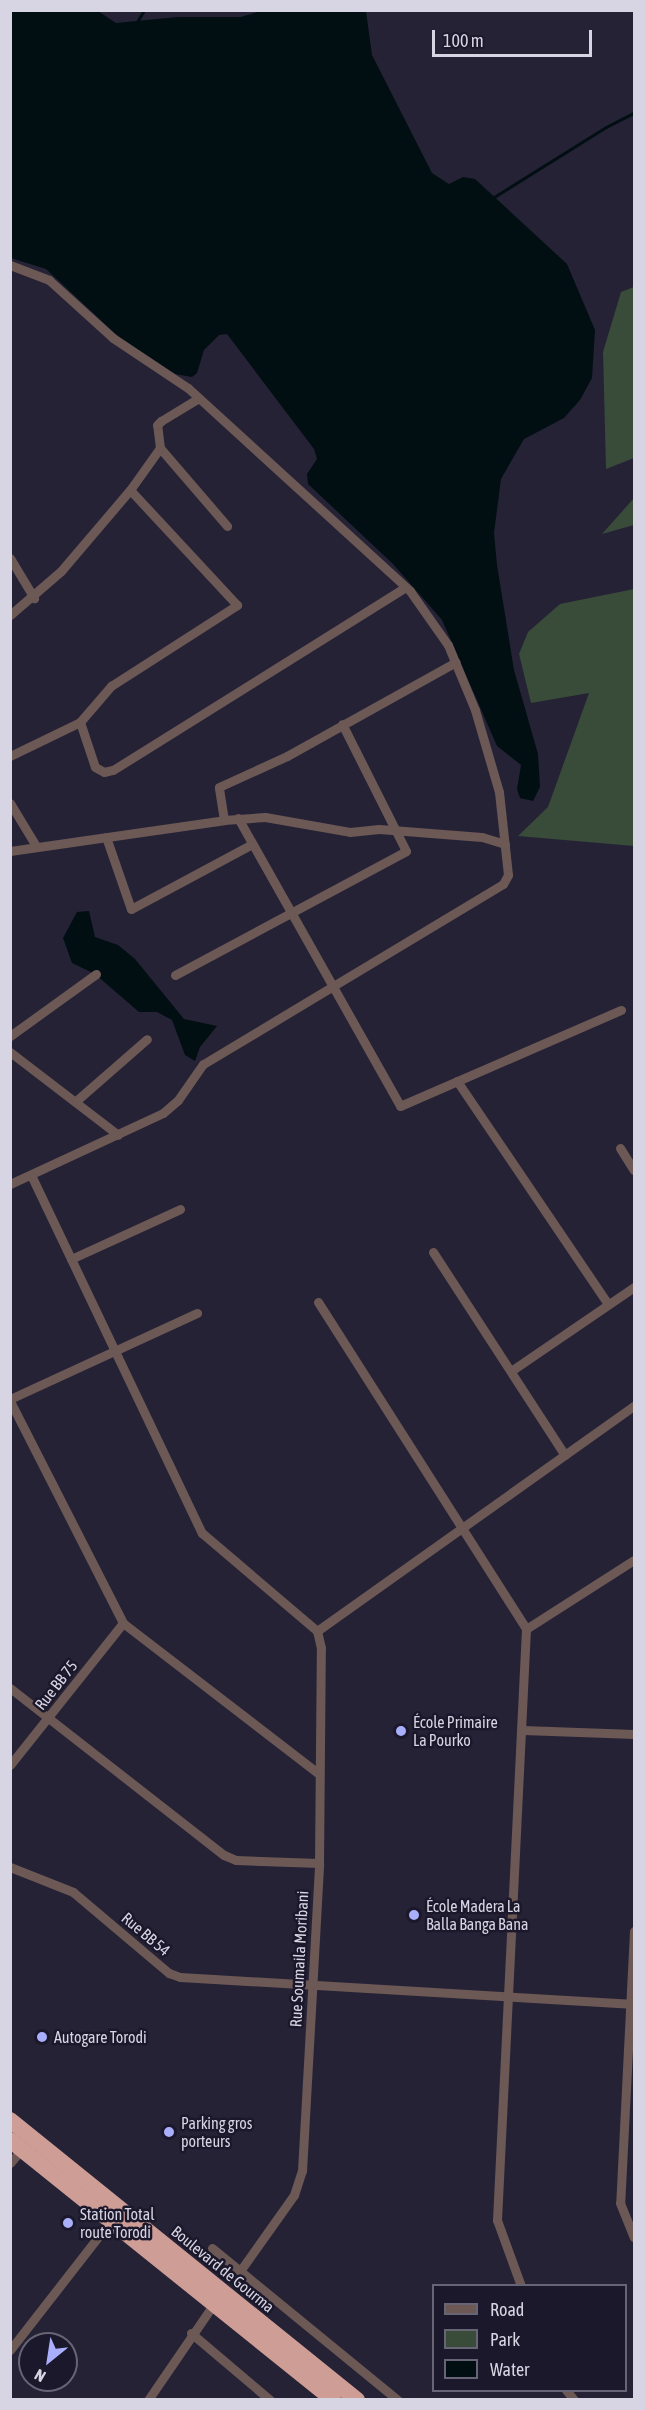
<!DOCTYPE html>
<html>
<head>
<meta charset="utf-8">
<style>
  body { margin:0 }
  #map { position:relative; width:645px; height:2410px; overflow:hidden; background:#252236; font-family:"Asap Condensed",sans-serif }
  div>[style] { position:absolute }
  .green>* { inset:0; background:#394b39 }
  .water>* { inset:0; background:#010f12 }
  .stream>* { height:3px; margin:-1.5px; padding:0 1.5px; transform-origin:1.5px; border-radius:1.5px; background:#010f12 }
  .street>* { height:9px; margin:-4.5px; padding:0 4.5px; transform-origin:4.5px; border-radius:4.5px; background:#6c5854 }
  .highway>* { height:16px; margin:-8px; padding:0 8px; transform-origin:8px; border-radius:8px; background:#ce9d95 }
  .dots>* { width:16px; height:16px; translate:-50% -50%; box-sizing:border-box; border:3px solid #1c182c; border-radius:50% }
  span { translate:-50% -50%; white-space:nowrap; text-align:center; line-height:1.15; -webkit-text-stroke:5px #1c182c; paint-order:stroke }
  .street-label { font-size:16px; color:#d7d5e3 }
  .poi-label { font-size:16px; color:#d7d5e3 }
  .left { translate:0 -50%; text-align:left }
  .frame { position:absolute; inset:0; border:12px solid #d7d5e3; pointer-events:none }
  .legend { position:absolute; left:432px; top:2284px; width:195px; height:108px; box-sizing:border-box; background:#1c182c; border:2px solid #676475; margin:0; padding:8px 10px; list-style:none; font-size:18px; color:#d7d5e3 }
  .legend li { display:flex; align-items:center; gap:12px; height:30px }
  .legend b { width:30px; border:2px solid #676475 }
  .north { position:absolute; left:18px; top:2332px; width:60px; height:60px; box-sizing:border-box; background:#1c182c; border:2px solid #676475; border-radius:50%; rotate:210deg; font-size:16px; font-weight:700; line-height:24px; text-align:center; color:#d7d5e3 }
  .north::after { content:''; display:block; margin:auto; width:21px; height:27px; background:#aaaffb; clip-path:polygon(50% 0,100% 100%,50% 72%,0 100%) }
  .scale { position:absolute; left:432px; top:30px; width:160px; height:27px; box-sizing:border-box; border:3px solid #d7d5e3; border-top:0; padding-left:8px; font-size:18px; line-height:21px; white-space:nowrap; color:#d7d5e3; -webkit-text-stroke:4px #1c182c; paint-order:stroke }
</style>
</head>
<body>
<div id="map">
  <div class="green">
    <div style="clip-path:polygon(634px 287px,634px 458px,606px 469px,603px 352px,621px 292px)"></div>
    <div style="clip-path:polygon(634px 498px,634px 525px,602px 534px)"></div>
    <div style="clip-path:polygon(634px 589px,634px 846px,518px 836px,548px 807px,589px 693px,531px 703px,519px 654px,528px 632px,560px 604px)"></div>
  </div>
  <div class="water">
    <div style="clip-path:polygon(264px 10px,366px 11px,372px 55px,432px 173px,449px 184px,463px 177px,475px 179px,567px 264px,595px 330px,592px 378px,580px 400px,564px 418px,524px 439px,501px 479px,494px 533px,497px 565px,514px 670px,538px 754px,540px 787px,533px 801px,520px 798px,517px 789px,521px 765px,497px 746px,442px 620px,393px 564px,308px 484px,307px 474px,317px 459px,314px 449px,227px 334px,219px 335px,204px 350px,197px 373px,192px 377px,175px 374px,121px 339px,46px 269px,11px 258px,10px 11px,98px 11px,116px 23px,178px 17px,241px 17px)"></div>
    <div style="clip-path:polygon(89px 911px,95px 937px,118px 945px,135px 959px,184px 1019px,217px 1026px,200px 1047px,195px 1061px,185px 1055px,172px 1020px,157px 1012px,139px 1012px,95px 974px,72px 963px,63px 938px,77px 912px)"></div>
  </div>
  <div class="stream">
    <div style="left:137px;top:22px;width:14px;rotate:-60deg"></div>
    <div style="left:494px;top:197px;width:132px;rotate:-32deg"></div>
    <div style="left:606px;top:127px;width:31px;rotate:-27deg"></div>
  </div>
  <div class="street">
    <div style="left:10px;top:265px;width:42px;rotate:21deg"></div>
    <div style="left:49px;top:280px;width:86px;rotate:42.2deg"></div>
    <div style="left:113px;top:338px;width:90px;rotate:33.7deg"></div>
    <div style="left:188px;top:388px;width:301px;rotate:42.4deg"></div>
    <div style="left:410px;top:591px;width:66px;rotate:54.9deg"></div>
    <div style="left:448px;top:645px;width:70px;rotate:67.4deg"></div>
    <div style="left:475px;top:710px;width:85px;rotate:73.7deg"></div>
    <div style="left:499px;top:792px;width:83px;rotate:83.8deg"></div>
    <div style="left:508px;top:875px;width:10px;rotate:119deg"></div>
    <div style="left:503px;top:884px;width:350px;rotate:149deg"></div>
    <div style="left:203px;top:1064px;width:44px;rotate:124.8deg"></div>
    <div style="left:178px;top:1100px;width:20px;rotate:139deg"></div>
    <div style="left:163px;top:1113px;width:169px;rotate:155.1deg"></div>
    <div style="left:160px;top:448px;width:103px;rotate:49.3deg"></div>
    <div style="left:10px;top:558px;width:47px;rotate:59deg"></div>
    <div style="left:10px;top:615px;width:67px;rotate:-40.8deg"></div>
    <div style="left:61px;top:571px;width:106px;rotate:-49.6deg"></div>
    <div style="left:130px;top:490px;width:52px;rotate:-54.5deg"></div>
    <div style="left:160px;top:448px;width:23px;rotate:-97deg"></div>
    <div style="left:157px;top:425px;width:6px;rotate:-45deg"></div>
    <div style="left:161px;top:421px;width:44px;rotate:-31.2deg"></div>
    <div style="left:80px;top:722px;width:47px;rotate:71.6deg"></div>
    <div style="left:95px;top:767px;width:10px;rotate:29deg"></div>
    <div style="left:104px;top:772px;width:9px;rotate:-13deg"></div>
    <div style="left:113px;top:770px;width:345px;rotate:-32deg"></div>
    <div style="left:10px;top:756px;width:78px;rotate:-25.9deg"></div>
    <div style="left:80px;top:722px;width:48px;rotate:-49.3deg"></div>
    <div style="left:111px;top:686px;width:150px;rotate:-32.7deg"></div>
    <div style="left:237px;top:605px;width:157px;rotate:-132.9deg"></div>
    <div style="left:10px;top:803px;width:50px;rotate:58.8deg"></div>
    <div style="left:238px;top:818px;width:330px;rotate:60.6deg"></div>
    <div style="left:400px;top:1106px;width:241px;rotate:-23.5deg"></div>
    <div style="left:224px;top:820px;width:33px;rotate:-99deg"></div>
    <div style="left:219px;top:787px;width:75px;rotate:-24.5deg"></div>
    <div style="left:287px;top:756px;width:193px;rotate:-29.1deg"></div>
    <div style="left:106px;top:837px;width:76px;rotate:70.9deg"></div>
    <div style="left:131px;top:909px;width:137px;rotate:-28.2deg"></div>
    <div style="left:10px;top:851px;width:216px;rotate:-8.2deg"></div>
    <div style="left:224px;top:820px;width:41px;rotate:-4.2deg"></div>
    <div style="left:265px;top:817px;width:86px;rotate:10deg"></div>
    <div style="left:350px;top:832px;width:29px;rotate:-6deg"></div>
    <div style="left:379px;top:829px;width:103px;rotate:4.4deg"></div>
    <div style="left:482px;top:837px;width:24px;rotate:17deg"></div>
    <div style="left:175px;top:975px;width:262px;rotate:-28.2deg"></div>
    <div style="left:406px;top:851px;width:142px;rotate:-116.7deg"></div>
    <div style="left:10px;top:1036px;width:106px;rotate:-35.8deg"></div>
    <div style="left:10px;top:1052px;width:136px;rotate:37.5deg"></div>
    <div style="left:457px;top:1081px;width:269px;rotate:55.9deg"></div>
    <div style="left:76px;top:1101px;width:94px;rotate:-41.1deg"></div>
    <div style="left:620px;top:1148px;width:26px;rotate:58deg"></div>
    <div style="left:31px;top:1175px;width:397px;rotate:64.5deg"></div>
    <div style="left:202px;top:1533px;width:151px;rotate:40.4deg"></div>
    <div style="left:433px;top:1252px;width:242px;rotate:57deg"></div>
    <div style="left:71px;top:1259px;width:120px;rotate:-24.6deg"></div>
    <div style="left:318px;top:1302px;width:388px;rotate:57.5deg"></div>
    <div style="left:526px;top:1629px;width:592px;rotate:92.81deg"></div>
    <div style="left:497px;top:2220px;width:70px;rotate:70deg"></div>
    <div style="left:511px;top:1371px;width:149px;rotate:-34.3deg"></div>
    <div style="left:10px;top:1399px;width:206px;rotate:-24.7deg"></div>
    <div style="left:10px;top:1401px;width:249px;rotate:63deg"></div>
    <div style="left:123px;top:1623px;width:246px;rotate:37.6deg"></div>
    <div style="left:526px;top:1629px;width:128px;rotate:-32.6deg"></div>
    <div style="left:317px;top:1631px;width:389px;rotate:-35.4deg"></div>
    <div style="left:10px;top:1688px;width:271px;rotate:38deg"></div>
    <div style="left:224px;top:1855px;width:13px;rotate:23deg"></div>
    <div style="left:236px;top:1860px;width:83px;rotate:2.1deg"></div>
    <div style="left:523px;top:1730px;width:111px;rotate:2.1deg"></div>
    <div style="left:10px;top:1765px;width:181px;rotate:-51.5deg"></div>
    <div style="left:10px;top:1867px;width:68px;rotate:21.6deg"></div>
    <div style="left:73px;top:1892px;width:126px;rotate:40.2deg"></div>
    <div style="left:169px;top:1973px;width:12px;rotate:20deg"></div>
    <div style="left:180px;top:1977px;width:455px;rotate:3.4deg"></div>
    <div style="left:634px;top:1931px;width:272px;rotate:92.9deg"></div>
    <div style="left:620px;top:2203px;width:37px;rotate:68deg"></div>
    <div style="left:10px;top:2163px;width:18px;rotate:-49deg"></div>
    <div style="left:212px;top:2248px;width:240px;rotate:39.3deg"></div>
    <div style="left:240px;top:2271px;width:93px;rotate:-54.6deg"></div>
    <div style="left:294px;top:2195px;width:25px;rotate:-72deg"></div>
    <div style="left:302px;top:2171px;width:308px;rotate:-86.8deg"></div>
    <div style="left:319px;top:1863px;width:215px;rotate:-89.5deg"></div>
    <div style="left:321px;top:1648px;width:17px;rotate:-103deg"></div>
    <div style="left:191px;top:2333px;width:104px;rotate:40.3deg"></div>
    <div style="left:10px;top:2350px;width:166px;rotate:-52.1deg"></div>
    <div style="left:566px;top:2390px;width:13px;rotate:51deg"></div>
    <div style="left:148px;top:2400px;width:119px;rotate:-55.6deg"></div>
  </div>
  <div class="highway">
    <div style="left:10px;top:2120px;width:446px;rotate:38.9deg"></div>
    <div style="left:10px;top:2140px;width:415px;rotate:38.8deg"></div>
  </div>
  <div class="dots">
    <div style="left:401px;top:1731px;background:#aaaffb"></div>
    <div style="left:414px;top:1915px;background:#aaaffb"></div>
    <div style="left:42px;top:2037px;background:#aaaffb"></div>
    <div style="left:169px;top:2132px;background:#aaaffb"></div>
    <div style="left:68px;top:2223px;background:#aaaffb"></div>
  </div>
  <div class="street-label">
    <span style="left:56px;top:1685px;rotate:-52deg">Rue BB 75</span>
    <span style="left:146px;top:1934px;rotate:40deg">Rue BB 54</span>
    <span style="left:299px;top:1959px;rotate:-87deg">Rue Soumaila Moribani</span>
    <span style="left:223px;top:2269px;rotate:39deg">Boulevard de Gourma</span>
  </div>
  <div class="poi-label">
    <span class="left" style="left:413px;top:1731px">École Primaire<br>La Pourko</span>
    <span class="left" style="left:426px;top:1915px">École Madera La<br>Balla Banga Bana</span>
    <span class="left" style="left:54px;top:2037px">Autogare Torodi</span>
    <span class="left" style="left:181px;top:2132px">Parking gros<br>porteurs</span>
    <span class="left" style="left:80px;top:2223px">Station Total<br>route Torodi</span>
  </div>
  <div class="frame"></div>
  <ul class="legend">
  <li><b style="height:8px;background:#6c5854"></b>Road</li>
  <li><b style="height:16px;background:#394b39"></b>Park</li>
  <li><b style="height:16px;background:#010f12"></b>Water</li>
  </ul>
  <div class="north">N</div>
  <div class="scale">100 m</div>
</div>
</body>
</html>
